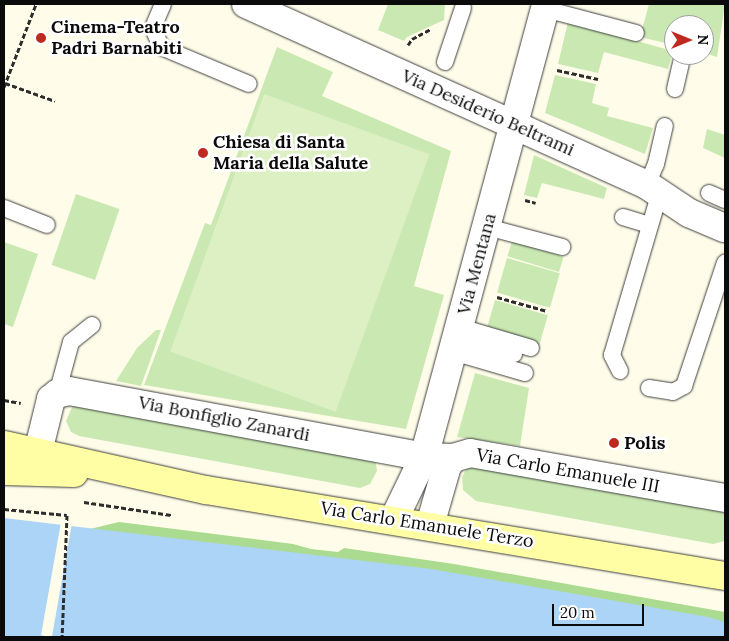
<!DOCTYPE html>
<html>
<head>
<meta charset="utf-8">
<style>
  body { margin:0 }
  #map { position:relative; width:729px; height:641px; overflow:hidden; background:#fffde9; font-family:Lora,serif }
  div>[style] { position:absolute }
  .green>* { inset:0; background:#cae9b2; transform-origin:0 0 }
  .forest>* { inset:0; background:#abdb91 }
  .pitch>* { inset:0; background:#ddf0c4; transform-origin:0 0 }
  .water>* { inset:0; background:#acd4f7 }
  .pier>* { inset:0; background:#fffde9; transform-origin:0 0 }
  .path>* { height:3px; margin-top:-1.5px; transform-origin:0; background:repeating-linear-gradient(90deg,#2d2d2d 0 5px,transparent 0 7.5px) }
  .roads { filter:drop-shadow(0 0 1px #3e3e3e) drop-shadow(0 0 1px #3e3e3e) }
  .service>* { height:16px; margin:-8px; padding:0 8px; transform-origin:8px; border-radius:8px; background:#fff }
  .minor>* { height:28px; margin:-14px; padding:0 14px; transform-origin:14px; border-radius:14px; background:#fff }
  .secondary>* { height:28px; margin:-14px; padding:0 14px; transform-origin:14px; border-radius:14px; background:#fffea4 }
  .dots>* { width:14px; height:14px; translate:-50% -50%; box-sizing:border-box; border:2px solid #fff; border-radius:50% }
  span { translate:-50% -50%; white-space:nowrap; text-align:center; line-height:1.15; -webkit-text-stroke:5px #fff; paint-order:stroke }
  .poi-label { font-size:18px; color:#0b0b0b; font-weight:700 }
  .left { translate:0 -50%; text-align:left }
  .street-label { font-size:18px; color:#0b0b0b }
  .frame { position:absolute; inset:0; border:5px solid #0b0b0b; pointer-events:none }
  .north { position:absolute; left:664px; top:15px; width:50px; height:50px; box-sizing:border-box; background:#fff; border:1px solid #9d9d9d; border-radius:50%; rotate:90deg; font-size:14px; font-weight:700; line-height:20px; text-align:center; color:#0b0b0b }
  .north::after { content:''; display:block; margin:auto; width:18px; height:22px; background:#be2920; clip-path:polygon(50% 0,100% 100%,50% 72%,0 100%) }
  .scale { position:absolute; left:552px; top:604px; width:92px; height:22px; box-sizing:border-box; border:2px solid #0b0b0b; border-top:0; padding-left:6px; font-size:15px; line-height:18px; white-space:nowrap; color:#0b0b0b; -webkit-text-stroke:4px #fff; paint-order:stroke }
</style>
</head>
<body>
<div id="map">
  <div class="green">
    <div style="clip-path:polygon(388px 4px,445px 4px,444px 20px,407px 37px,404px 41px,378px 30px)"></div>
    <div style="clip-path:polygon(649px 4px,725px 4px,717px 57px,704px 53px,704px 25px,674px 25px,674px 45px,640px 37px)"></div>
    <div style="clip-path:polygon(568px 22px,673px 51px,668px 69px,604px 52px,598px 73px,558px 64px)"></div>
    <div style="clip-path:polygon(277px 47px,333px 72px,322px 96px,451px 151px,414px 286px,444px 295px,406px 429px,144px 385px,205px 223px,211px 225px)"></div>
    <div style="clip-path:polygon(555px 75px,596px 84px,592px 103px,609px 108px,607px 116px,653px 128px,645px 154px,545px 113px)"></div>
    <div style="clip-path:polygon(707px 129px,725px 135px,725px 158px,703px 148px)"></div>
    <div style="clip-path:polygon(534px 155px,607px 188px,604px 199px,542px 183px,537px 198px,524px 195px)"></div>
    <div style="left:76px;top:194px;width:46px;height:75px;rotate:19deg"></div>
    <div style="left:512px;top:241px;width:54px;height:16px;rotate:17deg"></div>
    <div style="clip-path:polygon(4px 242px,38px 254px,13px 327px,4px 324px)"></div>
    <div style="left:507px;top:258px;width:55px;height:36px;rotate:16deg"></div>
    <div style="left:495px;top:300px;width:55px;height:31px;rotate:16deg"></div>
    <div style="clip-path:polygon(156px 330px,161px 330px,141px 386px,116px 381px,137px 348px)"></div>
    <div style="clip-path:polygon(475px 373px,529px 388px,520px 446px,457px 437px)"></div>
    <div style="clip-path:polygon(73px 405px,375px 458px,377px 471px,370px 484px,360px 488px,79px 436px,71px 432px,66px 421px)"></div>
    <div style="clip-path:polygon(482px 462px,722px 512px,725px 514px,725px 541px,713px 544px,476px 501px,463px 490px,462px 477px,467px 468px)"></div>
  </div>
  <div class="forest">
    <div style="clip-path:polygon(119px 522px,293px 544px,311px 549px,338px 552px,344px 548px,454px 564px,725px 612px,725px 637px,86px 530px)"></div>
  </div>
  <div class="pitch">
    <div style="left:264px;top:94px;width:176px;height:274px;rotate:20deg"></div>
  </div>
  <div class="water">
    <div style="clip-path:polygon(4px 518px,431px 569px,708px 617px,725px 622px,725px 637px,4px 637px)"></div>
  </div>
  <div class="pier">
    <div style="left:61px;top:522px;width:11px;height:115px;rotate:10deg"></div>
  </div>
  <div class="path">
    <div style="left:408px;top:45px;width:7px;rotate:-56deg"></div>
    <div style="left:412px;top:39px;width:21px;rotate:-28deg"></div>
    <div style="left:557px;top:70px;width:42px;rotate:12.4deg"></div>
    <div style="left:5px;top:83px;width:53px;rotate:19.8deg"></div>
    <div style="left:4px;top:87px;width:89px;rotate:-68.9deg"></div>
    <div style="left:525px;top:200px;width:11px;rotate:15deg"></div>
    <div style="left:497px;top:297px;width:52px;rotate:15.6deg"></div>
    <div style="left:4px;top:400px;width:17px;rotate:10deg"></div>
    <div style="left:84px;top:502px;width:88px;rotate:8.5deg"></div>
    <div style="left:4px;top:509px;width:63px;rotate:5.4deg"></div>
    <div style="left:67px;top:515px;width:122px;rotate:92.3deg"></div>
  </div>
  <div class="roads">
    <div class="service">
      <div style="left:163px;top:4px;width:26px;rotate:113deg"></div>
      <div style="left:153px;top:28px;width:21px;rotate:67deg"></div>
      <div style="left:161px;top:47px;width:95px;rotate:22.8deg"></div>
      <div style="left:545px;top:9px;width:94px;rotate:14.8deg"></div>
      <div style="left:445px;top:62px;width:57px;rotate:-71.6deg"></div>
      <div style="left:675px;top:89px;width:31px;rotate:-77deg"></div>
      <div style="left:647px;top:185px;width:23px;rotate:-67deg"></div>
      <div style="left:656px;top:164px;width:39px;rotate:-77deg"></div>
      <div style="left:709px;top:193px;width:17px;rotate:24deg"></div>
      <div style="left:4px;top:208px;width:46px;rotate:21.6deg"></div>
      <div style="left:623px;top:217px;width:28px;rotate:17deg"></div>
      <div style="left:487px;top:227px;width:78px;rotate:14.9deg"></div>
      <div style="left:460px;top:327px;width:74px;rotate:16.5deg"></div>
      <div style="left:456px;top:339px;width:60px;rotate:14.5deg"></div>
      <div style="left:453px;top:352px;width:75px;rotate:16.3deg"></div>
      <div style="left:620px;top:371px;width:18px;rotate:-117deg"></div>
      <div style="left:612px;top:355px;width:170px;rotate:-73.6deg"></div>
      <div style="left:649px;top:388px;width:24px;rotate:9deg"></div>
      <div style="left:673px;top:392px;width:13px;rotate:-29deg"></div>
      <div style="left:684px;top:386px;width:130px;rotate:-71.6deg"></div>
      <div style="left:57px;top:394px;width:54px;rotate:-74.9deg"></div>
      <div style="left:71px;top:342px;width:27px;rotate:-39deg"></div>
    </div>
    <div class="minor">
      <div style="left:246px;top:4px;width:440px;rotate:24.3deg"></div>
      <div style="left:647px;top:185px;width:50px;rotate:33.7deg"></div>
      <div style="left:689px;top:213px;width:39px;rotate:23deg"></div>
      <div style="left:38px;top:452px;width:55px;rotate:-76.2deg"></div>
      <div style="left:51px;top:399px;width:8px;rotate:-40deg"></div>
      <div style="left:57px;top:394px;width:12px;rotate:-14deg"></div>
      <div style="left:69px;top:391px;width:361px;rotate:10.5deg"></div>
      <div style="left:424px;top:457px;width:29px;rotate:2deg"></div>
      <div style="left:394px;top:519px;width:69px;rotate:-64.2deg"></div>
      <div style="left:424px;top:457px;width:469px;rotate:-74.9deg"></div>
      <div style="left:430px;top:525px;width:61px;rotate:-73.9deg"></div>
      <div style="left:447px;top:466px;width:10px;rotate:-53deg"></div>
      <div style="left:453px;top:458px;width:18px;rotate:-16deg"></div>
      <div style="left:470px;top:453px;width:259px;rotate:10deg"></div>
    </div>
    <div class="secondary">
      <div style="left:4px;top:445px;width:207px;rotate:12.6deg"></div>
      <div style="left:206px;top:490px;width:526px;rotate:9.41deg"></div>
      <div style="left:4px;top:471px;width:70px;rotate:1.6deg"></div>
    </div>
  </div>
  <div class="dots">
    <div style="left:41px;top:38px;background:#be2920"></div>
    <div style="left:203px;top:153px;background:#be2920"></div>
    <div style="left:614px;top:443px;background:#be2920"></div>
  </div>
  <div class="poi-label">
    <span class="left" style="left:51px;top:38px">Cinema-Teatro<br>Padri Barnabiti</span>
    <span class="left" style="left:213px;top:153px">Chiesa di Santa<br>Maria della Salute</span>
    <span class="left" style="left:624px;top:443px">Polis</span>
  </div>
  <div class="street-label">
    <span style="left:488px;top:113px;rotate:24deg">Via Desiderio Beltrami</span>
    <span style="left:477px;top:264px;rotate:-75deg">Via Mentana</span>
    <span style="left:224px;top:419px;rotate:11deg">Via Bonfiglio Zanardi</span>
    <span style="left:568px;top:471px;rotate:10deg">Via Carlo Emanuele III</span>
    <span style="left:427px;top:525px;rotate:9deg">Via Carlo Emanuele Terzo</span>
  </div>
  <div class="frame"></div>
  <div class="north">N</div>
  <div class="scale">20 m</div>
</div>
</body>
</html>
